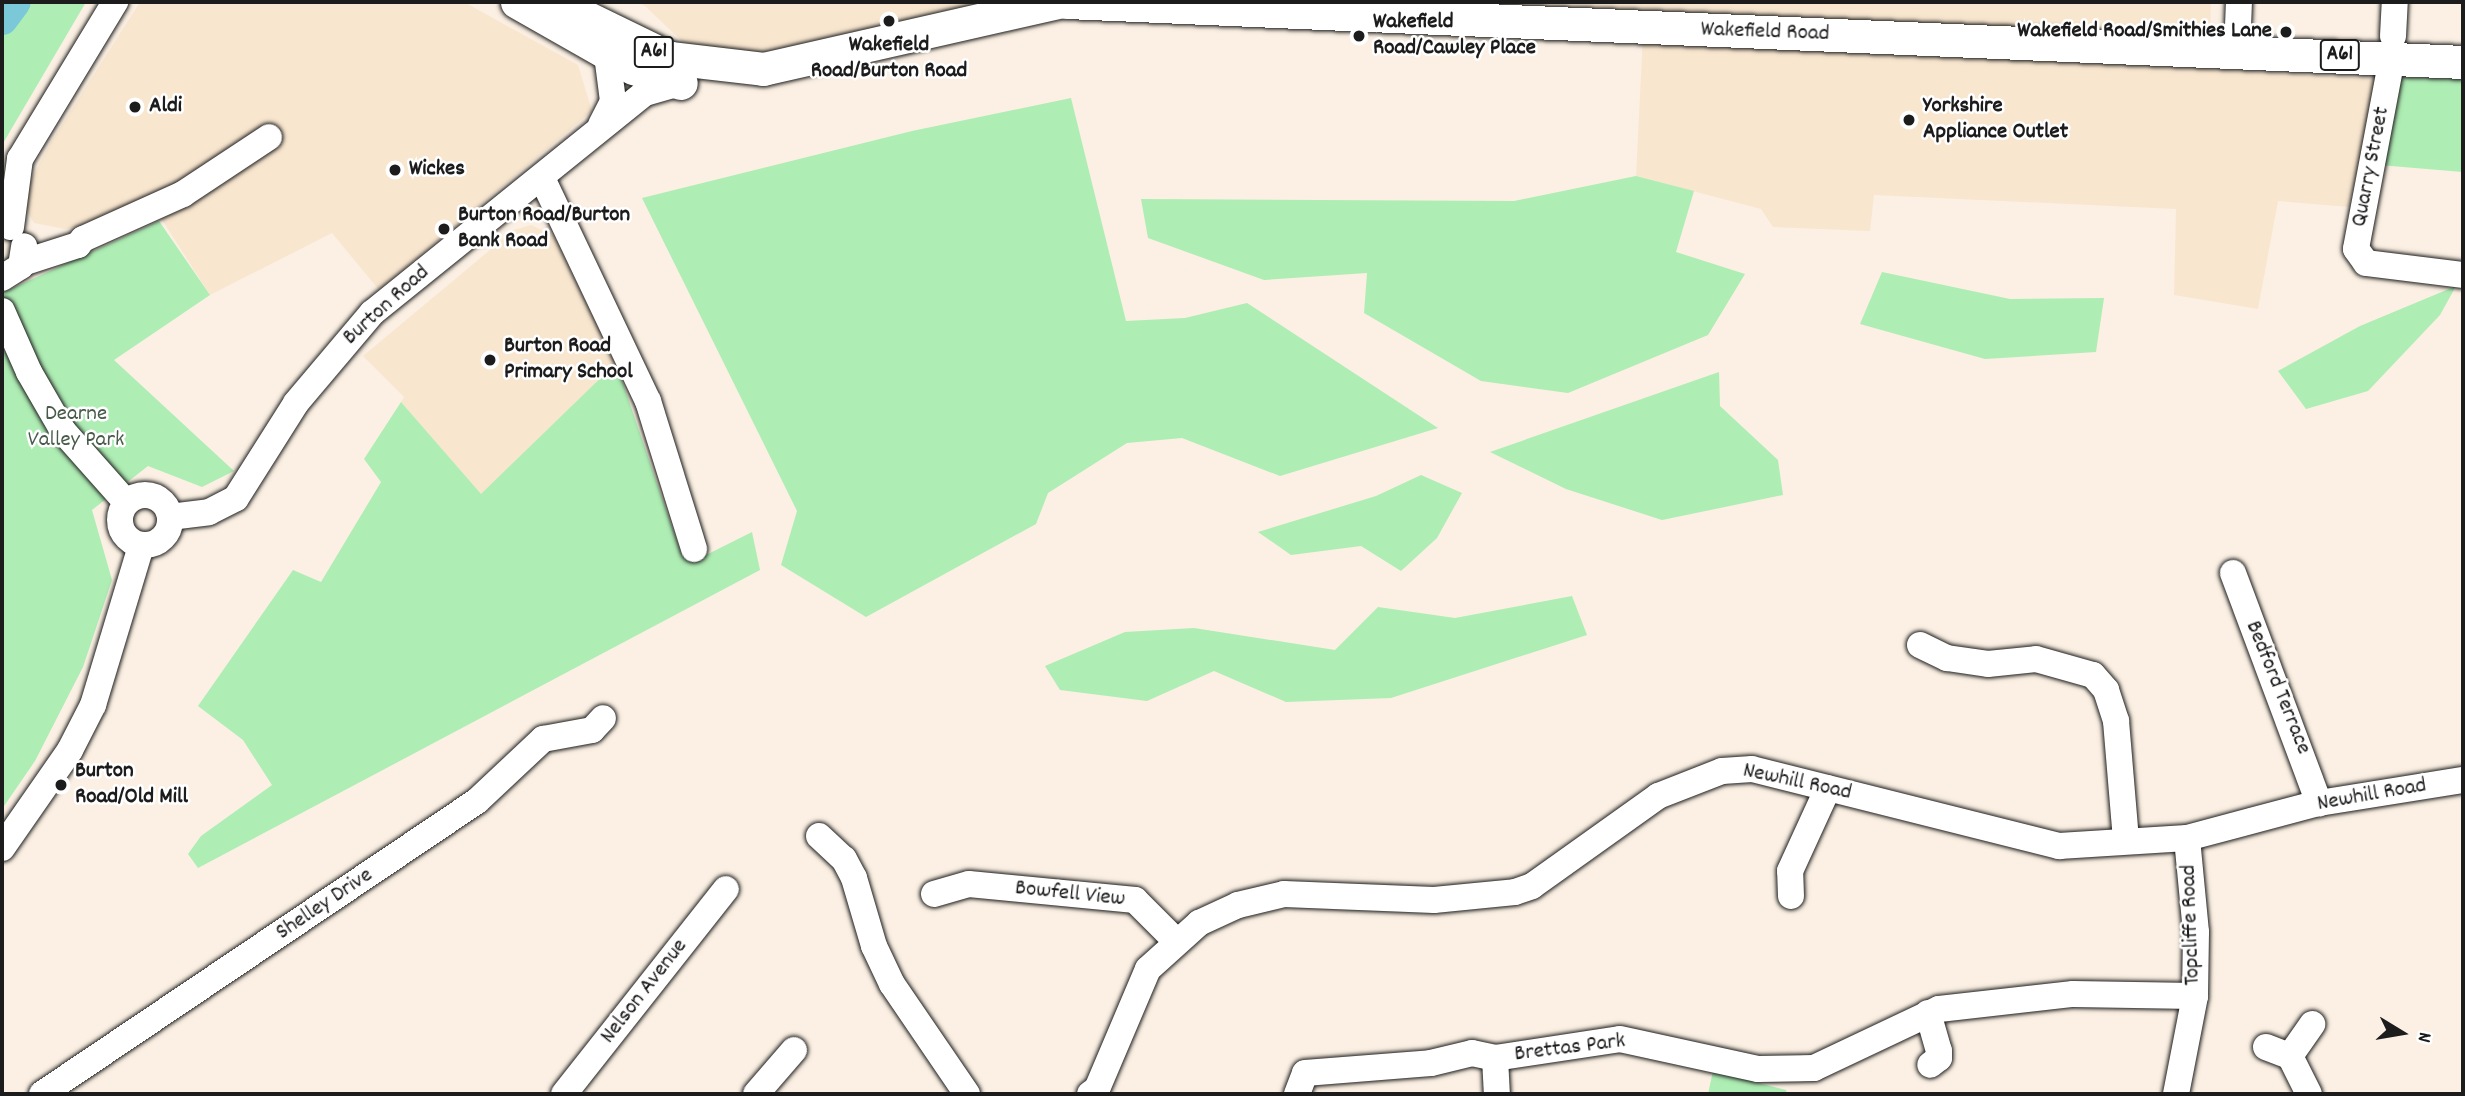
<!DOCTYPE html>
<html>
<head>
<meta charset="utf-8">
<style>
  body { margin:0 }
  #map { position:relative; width:2465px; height:1096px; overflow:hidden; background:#fbf0e3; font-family:Dekko,sans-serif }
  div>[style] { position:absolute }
  .built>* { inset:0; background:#f8e6cf }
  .green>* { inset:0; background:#aeedb4 }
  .river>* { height:32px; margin:-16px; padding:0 16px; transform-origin:16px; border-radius:16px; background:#7ac8d8 }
  .roads { filter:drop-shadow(0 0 2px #1c1c1c) drop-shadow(0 0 2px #1c1c1c) }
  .minor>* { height:26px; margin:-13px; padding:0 13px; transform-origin:13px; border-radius:13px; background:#fff }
  .minor>.ring { margin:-13px; padding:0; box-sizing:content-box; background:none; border:26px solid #fff; border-radius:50% }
  .major>* { height:33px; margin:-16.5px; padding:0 16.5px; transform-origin:16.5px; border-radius:16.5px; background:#fff }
  .dots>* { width:19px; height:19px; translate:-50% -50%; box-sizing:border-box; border:4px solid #fff; border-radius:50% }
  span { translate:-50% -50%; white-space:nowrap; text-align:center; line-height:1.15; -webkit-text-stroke:5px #fff; paint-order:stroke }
  .shield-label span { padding:2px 5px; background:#fff; border:2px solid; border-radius:5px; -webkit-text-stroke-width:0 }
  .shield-label { font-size:21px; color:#1c1c1c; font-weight:700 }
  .poi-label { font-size:23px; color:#1c1c1c; font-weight:700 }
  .left { translate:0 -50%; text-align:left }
  .right { translate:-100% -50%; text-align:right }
  .street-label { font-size:23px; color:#1c1c1c }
  .park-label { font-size:23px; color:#485b4a }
  .frame { position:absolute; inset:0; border:4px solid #1c1c1c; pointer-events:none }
  .north { position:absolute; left:2367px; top:998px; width:70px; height:70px; -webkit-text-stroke:5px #fff; paint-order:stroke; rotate:101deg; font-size:19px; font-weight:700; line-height:28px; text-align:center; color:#1c1c1c }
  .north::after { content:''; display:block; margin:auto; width:24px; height:32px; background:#1c1c1c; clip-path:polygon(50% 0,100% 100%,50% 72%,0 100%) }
</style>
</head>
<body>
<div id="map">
  <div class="built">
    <div style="clip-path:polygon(140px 2px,464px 2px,578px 65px,592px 111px,379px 290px,332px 233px,210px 295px,150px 201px,109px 220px,65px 229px,34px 223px,24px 206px,28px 185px,51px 142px)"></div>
    <div style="clip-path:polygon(634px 2px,985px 2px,737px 58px,687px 46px,644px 5px)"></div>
    <div style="clip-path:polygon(1460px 2px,2211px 2px,2209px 69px,2378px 79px,2349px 207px,2278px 201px,2258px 309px,2174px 295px,2176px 209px,1874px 195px,1870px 231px,1773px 227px,1761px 209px,1636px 176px,1644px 15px,1460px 10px)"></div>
    <div style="clip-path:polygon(531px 225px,553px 235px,616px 363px,481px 495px,401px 402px,404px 397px,363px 356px,514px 230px)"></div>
  </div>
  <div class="green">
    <div style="clip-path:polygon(2px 2px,86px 2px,2px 145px)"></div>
    <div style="clip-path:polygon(2398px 77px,2463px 79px,2463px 172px,2379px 165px)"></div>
    <div style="clip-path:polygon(1071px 98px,1126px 321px,1185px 318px,1247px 303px,1438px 428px,1280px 476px,1182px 438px,1127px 443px,1048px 493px,1036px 524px,866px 617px,781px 565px,797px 511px,642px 198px,912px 131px)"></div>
    <div style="clip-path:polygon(1636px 176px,1694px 191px,1676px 252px,1745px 274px,1708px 335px,1568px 393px,1481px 381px,1364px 313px,1367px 273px,1264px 280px,1148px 238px,1141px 199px,1514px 201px)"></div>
    <div style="clip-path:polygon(159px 221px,210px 295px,114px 360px,234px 471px,202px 487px,148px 466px,92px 510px,112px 580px,83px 667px,35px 761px,2px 809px,2px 293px)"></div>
    <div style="clip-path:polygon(1882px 272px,2010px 299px,2104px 298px,2096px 352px,1985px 359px,1860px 324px)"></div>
    <div style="clip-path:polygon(2456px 286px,2440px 315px,2368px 391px,2306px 409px,2278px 371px,2360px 326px)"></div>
    <div style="clip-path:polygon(616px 363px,682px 556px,708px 554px,752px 532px,760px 570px,198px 868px,188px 854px,201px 836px,272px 785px,243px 740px,198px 706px,293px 570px,321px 582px,381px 482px,364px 459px,401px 402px,481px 494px)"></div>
    <div style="clip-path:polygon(1719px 372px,1720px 406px,1778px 460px,1783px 495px,1662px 520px,1566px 489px,1490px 452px)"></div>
    <div style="clip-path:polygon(1421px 475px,1462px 493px,1437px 538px,1401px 571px,1361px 546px,1291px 555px,1258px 532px,1376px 496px)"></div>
    <div style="clip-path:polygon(1572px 596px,1587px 635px,1391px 698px,1286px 702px,1214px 671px,1147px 701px,1060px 690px,1045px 666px,1125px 632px,1194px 628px,1335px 650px,1378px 607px,1455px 618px)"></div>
    <div style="clip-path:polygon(1713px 1071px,1786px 1090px,1787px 1094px,1708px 1094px)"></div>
  </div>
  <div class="river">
    <div style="left:2px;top:19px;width:21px;rotate:-53deg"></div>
  </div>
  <div class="roads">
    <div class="minor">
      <div style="left:2393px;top:36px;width:34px;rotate:-87deg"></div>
      <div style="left:2237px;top:51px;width:49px;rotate:-87.7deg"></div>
      <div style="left:2392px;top:58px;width:194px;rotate:100.7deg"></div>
      <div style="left:2356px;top:249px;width:17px;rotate:54deg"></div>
      <div style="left:2366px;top:263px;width:98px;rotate:7.1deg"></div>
      <div style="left:601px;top:125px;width:27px;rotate:-63deg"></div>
      <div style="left:613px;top:101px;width:46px;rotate:-97.4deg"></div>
      <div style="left:542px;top:178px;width:247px;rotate:64.6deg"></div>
      <div style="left:648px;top:401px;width:155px;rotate:72.7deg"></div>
      <div style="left:11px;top:227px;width:69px;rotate:-82.5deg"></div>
      <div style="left:20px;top:159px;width:184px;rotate:-58.8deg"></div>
      <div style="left:22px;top:263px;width:59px;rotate:-17.8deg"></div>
      <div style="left:78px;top:245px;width:8px;rotate:-50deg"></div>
      <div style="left:83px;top:239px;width:110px;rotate:-24.2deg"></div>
      <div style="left:183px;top:194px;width:103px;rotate:-33.5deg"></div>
      <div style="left:2px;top:278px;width:22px;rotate:-32deg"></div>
      <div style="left:21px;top:266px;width:20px;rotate:-81deg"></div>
      <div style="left:2px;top:311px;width:67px;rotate:66.1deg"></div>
      <div style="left:29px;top:372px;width:68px;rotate:60deg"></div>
      <div style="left:63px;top:431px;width:95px;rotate:48.4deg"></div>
      <div class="ring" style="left:120px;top:495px;width:24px;height:24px"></div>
      <div style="left:170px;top:517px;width:39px;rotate:-7deg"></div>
      <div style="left:209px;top:512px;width:30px;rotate:-27deg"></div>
      <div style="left:236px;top:498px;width:112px;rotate:-57.7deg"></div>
      <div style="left:296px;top:403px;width:118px;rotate:-49.8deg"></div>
      <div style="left:372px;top:313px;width:351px;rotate:-38.9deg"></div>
      <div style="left:645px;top:93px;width:37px;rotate:-16deg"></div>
      <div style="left:2233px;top:573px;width:246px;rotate:69.5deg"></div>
      <div style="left:1920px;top:645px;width:30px;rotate:26deg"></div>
      <div style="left:1947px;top:658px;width:41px;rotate:8.3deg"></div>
      <div style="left:1988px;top:664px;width:48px;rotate:-5.9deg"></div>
      <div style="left:2036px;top:659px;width:59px;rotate:15.7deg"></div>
      <div style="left:2093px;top:675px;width:20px;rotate:49deg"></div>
      <div style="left:2106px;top:690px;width:33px;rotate:72deg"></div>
      <div style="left:2116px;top:721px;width:120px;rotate:85.2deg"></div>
      <div style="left:819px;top:836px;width:34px;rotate:43deg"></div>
      <div style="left:844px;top:859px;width:21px;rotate:62deg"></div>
      <div style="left:854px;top:878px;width:71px;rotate:73.6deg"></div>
      <div style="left:874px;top:946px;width:42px;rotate:64.7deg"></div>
      <div style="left:892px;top:984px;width:133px;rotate:55.7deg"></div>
      <div style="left:2px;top:848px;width:119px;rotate:-55.2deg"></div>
      <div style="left:70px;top:750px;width:51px;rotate:-62.9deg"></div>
      <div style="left:93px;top:705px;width:166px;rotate:-73.2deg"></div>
      <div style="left:934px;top:894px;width:36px;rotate:-16deg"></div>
      <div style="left:969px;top:884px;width:167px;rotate:5.5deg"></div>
      <div style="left:1135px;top:900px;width:59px;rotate:45deg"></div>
      <div style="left:1791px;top:896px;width:25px;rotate:-92deg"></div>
      <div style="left:1790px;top:871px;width:91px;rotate:-65.4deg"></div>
      <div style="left:1928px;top:1013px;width:40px;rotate:74deg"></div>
      <div style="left:1939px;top:1051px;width:7px;rotate:90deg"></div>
      <div style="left:1939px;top:1058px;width:11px;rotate:142deg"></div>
      <div style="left:2266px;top:1047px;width:26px;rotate:21deg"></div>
      <div style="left:2290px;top:1056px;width:42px;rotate:63.4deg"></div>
      <div style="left:2290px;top:1056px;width:39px;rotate:-55deg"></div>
      <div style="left:1495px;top:1058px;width:36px;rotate:87deg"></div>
      <div style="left:42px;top:1094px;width:524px;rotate:-33.96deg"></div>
      <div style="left:477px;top:801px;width:91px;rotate:-43.2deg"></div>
      <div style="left:543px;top:739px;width:50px;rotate:-10.4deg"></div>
      <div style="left:592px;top:730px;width:16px;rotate:-47deg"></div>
      <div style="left:564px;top:1094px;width:261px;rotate:-51.7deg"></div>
      <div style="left:756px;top:1094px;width:58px;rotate:-49.2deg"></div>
      <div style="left:1090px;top:1094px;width:9px;rotate:-36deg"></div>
      <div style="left:1097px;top:1089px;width:130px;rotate:-67deg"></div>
      <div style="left:1148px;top:969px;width:69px;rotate:-42deg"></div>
      <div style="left:1199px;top:923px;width:43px;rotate:-24.8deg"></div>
      <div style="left:1238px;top:905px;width:47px;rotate:-13.4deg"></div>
      <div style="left:1284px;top:894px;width:150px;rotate:2.3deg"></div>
      <div style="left:1434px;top:900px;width:81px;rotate:-5.6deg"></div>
      <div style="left:1515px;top:892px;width:18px;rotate:-19deg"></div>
      <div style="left:1532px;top:886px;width:155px;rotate:-35.5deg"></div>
      <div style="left:1658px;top:796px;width:69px;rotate:-21.3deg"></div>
      <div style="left:1722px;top:771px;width:30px;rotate:-4deg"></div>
      <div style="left:1752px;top:769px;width:317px;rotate:14.1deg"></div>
      <div style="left:2059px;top:846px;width:128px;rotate:-3.6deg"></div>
      <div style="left:2187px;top:838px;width:137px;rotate:-14.9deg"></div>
      <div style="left:2319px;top:803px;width:146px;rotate:-9.1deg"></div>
      <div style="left:1297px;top:1094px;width:22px;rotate:-69deg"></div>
      <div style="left:1305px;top:1073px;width:126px;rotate:-4.5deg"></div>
      <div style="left:1431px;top:1063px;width:42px;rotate:-13.7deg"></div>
      <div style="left:1472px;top:1053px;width:24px;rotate:12deg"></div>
      <div style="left:1495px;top:1058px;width:126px;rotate:-8.6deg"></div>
      <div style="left:1620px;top:1039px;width:141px;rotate:12.3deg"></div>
      <div style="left:1758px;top:1069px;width:56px;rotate:-1deg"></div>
      <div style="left:1814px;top:1068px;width:138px;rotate:-25.3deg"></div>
      <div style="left:1939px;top:1009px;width:135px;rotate:-6.4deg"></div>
      <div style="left:2073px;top:994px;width:122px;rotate:0.9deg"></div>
      <div style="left:2176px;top:1094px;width:100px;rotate:-79deg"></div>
      <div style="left:2195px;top:996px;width:64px;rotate:-89.1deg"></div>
      <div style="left:2196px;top:932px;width:94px;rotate:-95.5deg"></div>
    </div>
    <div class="major">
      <div style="left:517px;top:2px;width:133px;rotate:29.6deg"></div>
      <div style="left:633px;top:68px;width:50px;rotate:17.4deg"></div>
      <div style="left:555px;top:2px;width:128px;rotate:26deg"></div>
      <div style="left:670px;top:58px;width:94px;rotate:6.7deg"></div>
      <div style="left:763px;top:69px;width:303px;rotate:-12.8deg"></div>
      <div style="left:1067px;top:2px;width:1397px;rotate:2.46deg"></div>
    </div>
  </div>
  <div class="dots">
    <div style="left:889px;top:21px;background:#1c1c1c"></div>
    <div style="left:2286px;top:32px;background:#1c1c1c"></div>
    <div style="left:1359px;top:36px;background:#1c1c1c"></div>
    <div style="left:135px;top:107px;background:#1c1c1c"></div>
    <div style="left:1909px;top:120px;background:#1c1c1c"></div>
    <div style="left:395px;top:170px;background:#1c1c1c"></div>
    <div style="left:444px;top:229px;background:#1c1c1c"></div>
    <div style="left:490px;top:360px;background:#1c1c1c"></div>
    <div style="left:61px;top:785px;background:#1c1c1c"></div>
  </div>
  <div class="shield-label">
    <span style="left:654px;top:52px">A61</span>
    <span style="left:2340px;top:55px">A61</span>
  </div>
  <div class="poi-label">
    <span class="left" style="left:1373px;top:36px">Wakefield<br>Road/Cawley Place</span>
    <span class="right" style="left:2272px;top:32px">Wakefield Road/Smithies Lane</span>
    <span style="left:889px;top:59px">Wakefield<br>Road/Burton Road</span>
    <span class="left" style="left:149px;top:107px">Aldi</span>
    <span class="left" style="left:1923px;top:120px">Yorkshire<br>Appliance Outlet</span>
    <span class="left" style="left:409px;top:170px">Wickes</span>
    <span class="left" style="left:458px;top:229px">Burton Road/Burton<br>Bank Road</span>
    <span class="left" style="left:504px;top:360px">Burton Road<br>Primary School</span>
    <span class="left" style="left:75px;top:785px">Burton<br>Road/Old Mill</span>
  </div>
  <div class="street-label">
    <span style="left:1765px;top:33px;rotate:2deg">Wakefield Road</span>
    <span style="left:2372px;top:167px;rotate:-79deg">Quarry Street</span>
    <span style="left:387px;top:306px;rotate:-42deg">Burton Road</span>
    <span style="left:2277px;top:688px;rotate:68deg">Bedford Terrace</span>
    <span style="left:1797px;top:783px;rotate:12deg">Newhill Road</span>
    <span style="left:2372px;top:796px;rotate:-10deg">Newhill Road</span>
    <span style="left:1070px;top:895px;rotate:6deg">Bowfell View</span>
    <span style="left:325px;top:905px;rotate:-34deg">Shelley Drive</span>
    <span style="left:2192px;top:925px;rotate:-92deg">Topcliffe Road</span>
    <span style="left:645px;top:992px;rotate:-52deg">Nelson Avenue</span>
    <span style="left:1570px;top:1049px;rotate:-7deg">Brettas Park</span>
  </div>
  <div class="park-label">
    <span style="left:76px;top:428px">Dearne<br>Valley Park</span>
  </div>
  <div class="frame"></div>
  <div class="north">N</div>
</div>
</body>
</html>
